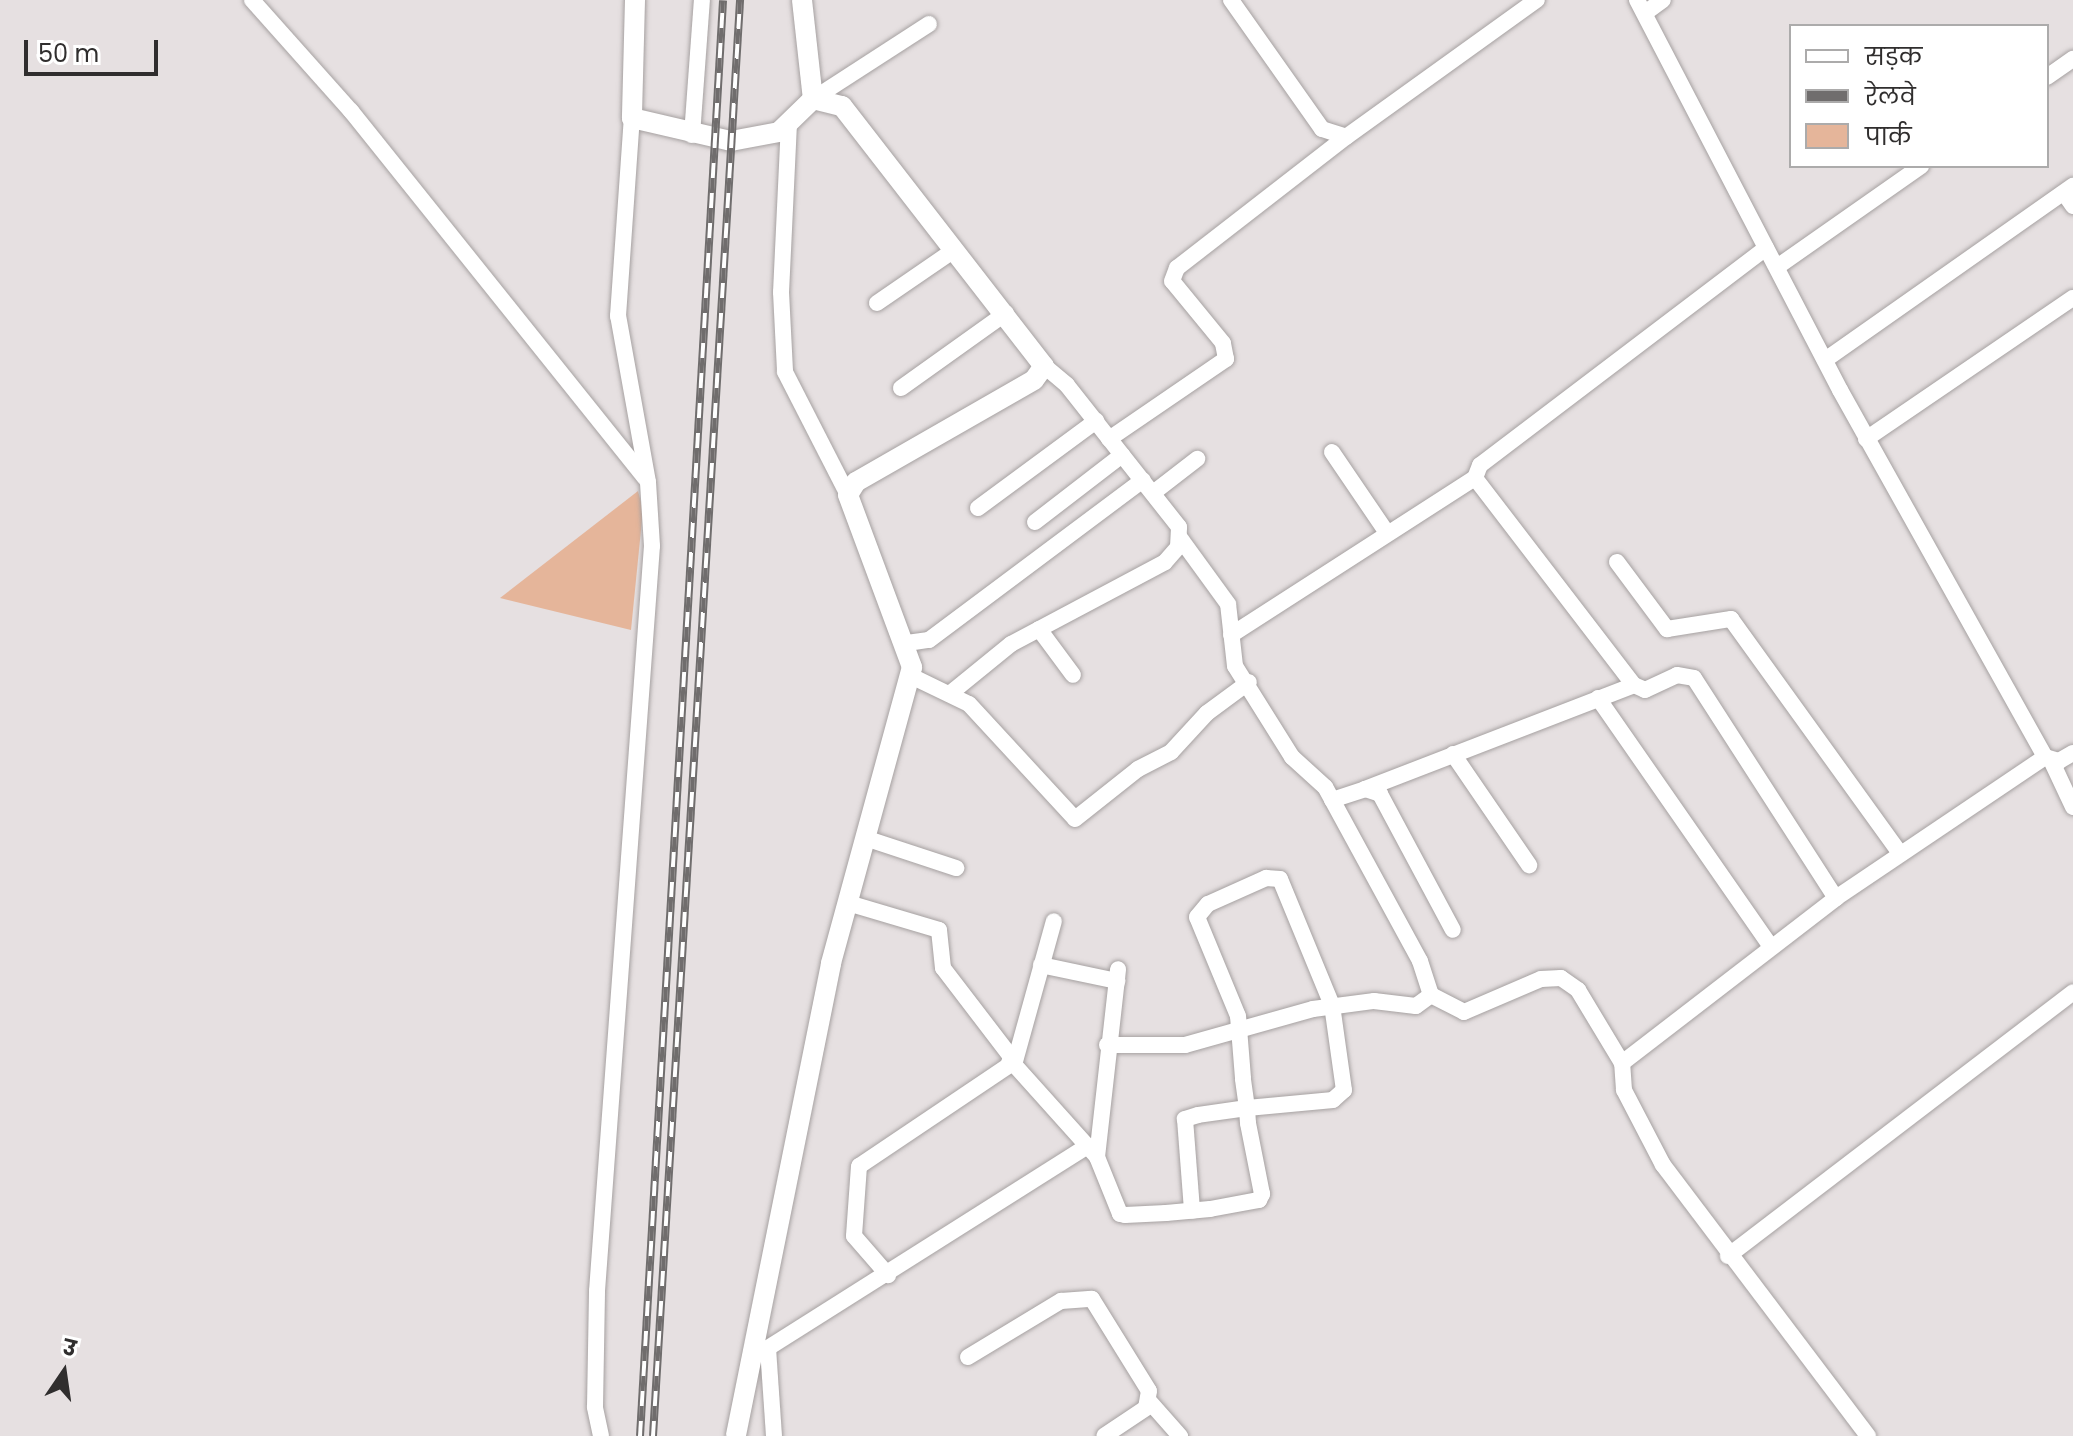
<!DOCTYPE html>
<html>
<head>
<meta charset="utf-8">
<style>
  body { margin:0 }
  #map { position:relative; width:2073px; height:1436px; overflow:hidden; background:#e6e0e1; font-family:Poppins,"Noto Sans Devanagari",sans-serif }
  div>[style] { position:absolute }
  .green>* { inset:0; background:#e5b59a }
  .roads { filter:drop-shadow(0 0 2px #a6a1a1) drop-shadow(0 0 2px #a6a1a1) }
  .minor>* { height:16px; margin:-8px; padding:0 8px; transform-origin:8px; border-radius:8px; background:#fff }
  .tertiary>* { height:20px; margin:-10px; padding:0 10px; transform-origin:10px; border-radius:10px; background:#fff }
  .rail>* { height:8px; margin-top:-4px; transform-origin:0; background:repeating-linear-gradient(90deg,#fff 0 15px,#706d6d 0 30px); box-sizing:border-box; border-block:2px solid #706d6d }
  span { translate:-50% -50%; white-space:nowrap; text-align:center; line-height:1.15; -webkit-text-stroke:8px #fff; paint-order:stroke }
  .legend { position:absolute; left:1789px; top:24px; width:260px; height:144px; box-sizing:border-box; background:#fff; border:2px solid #acabab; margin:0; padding:10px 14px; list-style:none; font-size:24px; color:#302e2e }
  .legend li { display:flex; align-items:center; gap:16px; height:40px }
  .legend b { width:40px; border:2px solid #acabab }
  .north { position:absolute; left:24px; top:1332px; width:80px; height:80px; -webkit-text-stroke:6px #fff; paint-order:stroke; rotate:13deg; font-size:22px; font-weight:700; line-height:32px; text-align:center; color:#302e2e }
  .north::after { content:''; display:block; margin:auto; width:28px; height:36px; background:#302e2e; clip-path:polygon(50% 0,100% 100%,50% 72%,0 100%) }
  .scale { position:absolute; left:24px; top:40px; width:134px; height:36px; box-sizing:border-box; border:4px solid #302e2e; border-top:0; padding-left:10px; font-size:24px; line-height:28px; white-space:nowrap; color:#302e2e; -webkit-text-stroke:6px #fff; paint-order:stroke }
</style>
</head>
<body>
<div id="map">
  <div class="green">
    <div style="clip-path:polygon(638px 491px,643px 510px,631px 630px,500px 598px)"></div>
  </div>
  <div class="roads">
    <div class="minor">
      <div style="left:252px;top:0;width:149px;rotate:48.3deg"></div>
      <div style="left:351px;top:111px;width:470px;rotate:51.3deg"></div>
      <div style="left:1231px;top:0;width:158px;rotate:54.8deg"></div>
      <div style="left:1322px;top:129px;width:25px;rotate:18deg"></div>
      <div style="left:1346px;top:137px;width:235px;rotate:-35.7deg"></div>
      <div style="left:1637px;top:0;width:440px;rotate:62.5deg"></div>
      <div style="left:1840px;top:390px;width:420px;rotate:60.8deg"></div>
      <div style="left:2045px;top:757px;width:15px;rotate:16deg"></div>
      <div style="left:2059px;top:761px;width:16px;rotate:-30deg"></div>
      <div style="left:1645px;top:13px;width:22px;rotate:-36deg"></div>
      <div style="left:2047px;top:77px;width:32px;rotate:-35deg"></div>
      <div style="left:813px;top:99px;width:138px;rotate:-32.9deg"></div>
      <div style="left:789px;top:123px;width:169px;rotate:92.7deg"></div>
      <div style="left:781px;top:292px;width:80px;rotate:87.1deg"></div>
      <div style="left:785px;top:372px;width:138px;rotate:62.9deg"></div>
      <div style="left:692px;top:135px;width:135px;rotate:-85.8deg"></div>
      <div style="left:2064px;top:193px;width:16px;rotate:55deg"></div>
      <div style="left:1766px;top:248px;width:359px;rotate:142.8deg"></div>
      <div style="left:1480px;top:465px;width:14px;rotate:111deg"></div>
      <div style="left:1475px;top:478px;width:261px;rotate:52.5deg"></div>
      <div style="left:1634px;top:685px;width:12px;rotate:24deg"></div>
      <div style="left:1645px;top:690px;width:35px;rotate:-25deg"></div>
      <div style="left:1677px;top:675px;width:17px;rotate:10deg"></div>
      <div style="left:1694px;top:678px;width:262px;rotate:57.2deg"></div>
      <div style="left:1777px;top:267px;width:176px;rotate:-35deg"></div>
      <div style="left:877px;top:303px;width:93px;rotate:-34.5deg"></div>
      <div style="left:1825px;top:360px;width:303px;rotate:-35.1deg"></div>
      <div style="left:901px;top:388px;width:129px;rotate:-35.5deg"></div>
      <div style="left:1109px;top:439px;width:142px;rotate:-34.4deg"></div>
      <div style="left:1226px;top:359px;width:16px;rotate:-101deg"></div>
      <div style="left:1223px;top:343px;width:80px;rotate:-129.4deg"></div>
      <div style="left:1172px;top:281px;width:14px;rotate:-69deg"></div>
      <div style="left:1177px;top:268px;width:214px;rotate:-37.8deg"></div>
      <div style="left:1866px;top:439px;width:250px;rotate:-34.3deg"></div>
      <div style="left:1332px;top:452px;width:98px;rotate:55.8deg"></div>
      <div style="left:1153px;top:493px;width:56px;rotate:-37.7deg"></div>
      <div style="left:978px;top:508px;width:147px;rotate:-36.4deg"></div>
      <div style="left:1035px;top:522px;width:110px;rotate:-37.6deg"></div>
      <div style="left:1617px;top:562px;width:84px;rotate:53.3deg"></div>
      <div style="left:1667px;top:629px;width:65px;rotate:-8.9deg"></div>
      <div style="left:1731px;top:619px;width:289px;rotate:54.2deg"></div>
      <div style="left:1039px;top:629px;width:57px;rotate:53.5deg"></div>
      <div style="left:1231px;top:635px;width:290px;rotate:-32.8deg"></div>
      <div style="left:907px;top:643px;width:22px;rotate:-8deg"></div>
      <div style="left:929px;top:640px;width:267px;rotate:-36.8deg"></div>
      <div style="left:911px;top:676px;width:64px;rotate:25.8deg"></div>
      <div style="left:969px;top:704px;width:156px;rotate:47.3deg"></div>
      <div style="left:1075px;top:819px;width:80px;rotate:-38.4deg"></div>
      <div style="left:1138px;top:769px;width:37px;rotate:-27deg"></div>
      <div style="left:1171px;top:752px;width:53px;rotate:-47.3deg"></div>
      <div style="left:1207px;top:713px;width:52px;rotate:-36.4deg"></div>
      <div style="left:952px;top:692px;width:76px;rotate:-39.1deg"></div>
      <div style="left:1011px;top:644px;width:174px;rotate:-28deg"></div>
      <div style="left:1165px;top:562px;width:20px;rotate:-49deg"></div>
      <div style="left:1178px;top:547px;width:20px;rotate:-87deg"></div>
      <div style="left:1179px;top:527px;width:181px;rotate:-128.3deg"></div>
      <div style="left:1067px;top:385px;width:30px;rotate:-140deg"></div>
      <div style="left:1598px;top:698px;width:303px;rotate:55.2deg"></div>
      <div style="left:1453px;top:754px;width:135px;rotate:55.6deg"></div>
      <div style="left:2051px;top:760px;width:52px;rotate:64.9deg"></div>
      <div style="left:1365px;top:789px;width:288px;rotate:-21.1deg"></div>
      <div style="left:1332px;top:800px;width:35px;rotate:-18deg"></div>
      <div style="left:1365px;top:789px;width:16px;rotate:18deg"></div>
      <div style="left:1380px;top:794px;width:154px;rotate:61.8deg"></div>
      <div style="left:868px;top:839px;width:93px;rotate:18.2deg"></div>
      <div style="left:848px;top:903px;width:95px;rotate:16.5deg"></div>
      <div style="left:939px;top:930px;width:38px;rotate:84deg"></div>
      <div style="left:943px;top:968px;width:112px;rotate:52.6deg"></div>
      <div style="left:1011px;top:1057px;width:9px;rotate:108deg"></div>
      <div style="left:1008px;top:1066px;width:179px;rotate:146.1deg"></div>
      <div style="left:859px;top:1166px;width:70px;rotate:94.1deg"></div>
      <div style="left:854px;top:1236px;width:52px;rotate:48.9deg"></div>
      <div style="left:1041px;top:965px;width:78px;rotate:11.9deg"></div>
      <div style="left:1431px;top:995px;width:37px;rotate:27deg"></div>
      <div style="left:1464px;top:1012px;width:84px;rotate:-23.2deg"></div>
      <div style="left:1541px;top:979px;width:20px;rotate:-3deg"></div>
      <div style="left:1561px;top:978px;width:21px;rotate:35deg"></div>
      <div style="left:1578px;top:990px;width:85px;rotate:58.9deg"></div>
      <div style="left:1107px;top:1045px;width:78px"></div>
      <div style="left:1185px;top:1045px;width:133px;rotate:-15.7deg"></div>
      <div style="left:1313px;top:1009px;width:62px;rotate:-7.5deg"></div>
      <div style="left:1374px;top:1001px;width:42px;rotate:6.8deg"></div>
      <div style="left:1416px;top:1006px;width:19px;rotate:-36deg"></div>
      <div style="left:1431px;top:995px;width:36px;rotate:-108deg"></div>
      <div style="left:1420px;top:961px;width:198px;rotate:-118.6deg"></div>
      <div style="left:1325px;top:787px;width:45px;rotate:-137.7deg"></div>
      <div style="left:1292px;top:757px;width:107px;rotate:-122.1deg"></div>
      <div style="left:1235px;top:666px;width:62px;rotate:-96.4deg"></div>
      <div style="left:1228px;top:604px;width:82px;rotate:-126deg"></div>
      <div style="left:1011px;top:1061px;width:129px;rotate:48.1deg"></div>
      <div style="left:1097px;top:1157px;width:61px;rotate:68deg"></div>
      <div style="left:1120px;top:1214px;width:5px;rotate:11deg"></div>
      <div style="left:1125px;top:1215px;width:41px;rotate:-2.8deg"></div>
      <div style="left:1166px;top:1213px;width:44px;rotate:-5.2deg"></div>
      <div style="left:1210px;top:1209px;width:50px;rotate:-10.4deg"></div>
      <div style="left:1259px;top:1200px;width:7px;rotate:-63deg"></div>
      <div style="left:1262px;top:1194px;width:72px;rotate:-101.2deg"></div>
      <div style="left:1248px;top:1123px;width:15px;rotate:-94deg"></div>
      <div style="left:1247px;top:1108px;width:30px;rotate:-98deg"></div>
      <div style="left:1243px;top:1078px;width:62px;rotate:-94.6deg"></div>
      <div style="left:1238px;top:1016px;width:107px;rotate:-112.5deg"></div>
      <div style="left:1197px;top:917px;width:17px;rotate:-50deg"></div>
      <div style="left:1208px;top:904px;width:64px;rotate:-24.1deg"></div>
      <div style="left:1266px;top:878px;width:14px;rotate:4deg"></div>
      <div style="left:1280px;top:879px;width:136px;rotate:67.6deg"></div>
      <div style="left:1332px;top:1005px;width:86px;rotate:82deg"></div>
      <div style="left:1344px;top:1090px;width:15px;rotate:138deg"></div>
      <div style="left:1333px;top:1100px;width:86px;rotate:174.7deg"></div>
      <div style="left:1247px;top:1108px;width:49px;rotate:171.9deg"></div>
      <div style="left:1198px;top:1115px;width:14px;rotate:163deg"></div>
      <div style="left:1185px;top:1119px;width:92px;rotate:85.6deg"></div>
      <div style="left:1014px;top:1065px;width:149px;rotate:-74.5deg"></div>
      <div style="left:1097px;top:1157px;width:189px;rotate:-83.6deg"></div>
      <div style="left:1728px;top:1256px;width:434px;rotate:-37.4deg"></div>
      <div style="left:968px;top:1357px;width:109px;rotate:-31.1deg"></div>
      <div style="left:1061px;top:1301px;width:31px;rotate:-4deg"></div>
      <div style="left:1092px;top:1299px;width:108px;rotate:58.2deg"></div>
      <div style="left:1149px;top:1391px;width:17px;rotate:100deg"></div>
      <div style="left:1146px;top:1408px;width:50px;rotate:146.3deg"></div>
      <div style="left:1149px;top:1401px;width:47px;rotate:48.5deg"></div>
      <div style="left:601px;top:1436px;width:30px;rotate:-102deg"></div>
      <div style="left:595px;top:1407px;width:116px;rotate:-89deg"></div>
      <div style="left:597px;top:1291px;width:747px;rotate:-85.78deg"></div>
      <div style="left:652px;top:546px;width:64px;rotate:-93.6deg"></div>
      <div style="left:648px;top:482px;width:169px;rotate:-100.2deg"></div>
      <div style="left:618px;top:316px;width:198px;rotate:-86deg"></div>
      <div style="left:774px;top:1436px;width:88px;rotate:-93.9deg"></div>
      <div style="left:768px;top:1348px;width:374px;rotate:-32.3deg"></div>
      <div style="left:1868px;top:1436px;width:340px;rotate:-127.1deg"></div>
      <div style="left:1663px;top:1165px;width:85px;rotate:-117.5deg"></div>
      <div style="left:1624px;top:1090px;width:27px;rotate:-94deg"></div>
      <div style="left:1622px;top:1063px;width:270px;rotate:-37.6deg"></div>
      <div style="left:1836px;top:898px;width:252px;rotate:-34deg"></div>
    </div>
    <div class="tertiary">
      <div style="left:635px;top:0;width:118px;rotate:91.5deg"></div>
      <div style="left:632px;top:118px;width:102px;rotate:13.1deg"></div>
      <div style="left:731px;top:141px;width:49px;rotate:-10.6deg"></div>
      <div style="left:779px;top:132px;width:47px;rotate:-44.1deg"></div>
      <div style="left:813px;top:99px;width:30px;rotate:14deg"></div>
      <div style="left:842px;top:106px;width:329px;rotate:52.2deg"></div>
      <div style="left:1044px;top:366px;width:17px;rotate:126deg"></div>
      <div style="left:1034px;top:380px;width:205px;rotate:150.2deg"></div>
      <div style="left:856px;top:482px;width:15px;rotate:122deg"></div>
      <div style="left:848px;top:495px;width:184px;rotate:69.6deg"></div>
      <div style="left:912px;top:667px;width:308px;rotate:105.3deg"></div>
      <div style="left:831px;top:964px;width:481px;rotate:101.4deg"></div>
      <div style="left:802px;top:0;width:100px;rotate:83.7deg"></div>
    </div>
  </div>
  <div class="rail">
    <div style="left:640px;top:1436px;width:1438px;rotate:-86.69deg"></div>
    <div style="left:653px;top:1436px;width:1439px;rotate:-86.53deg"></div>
  </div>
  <ul class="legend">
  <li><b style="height:10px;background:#fff"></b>सड़क</li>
  <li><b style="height:10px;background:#706d6d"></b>रेलवे</li>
  <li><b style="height:22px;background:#e5b59a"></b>पार्क</li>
  </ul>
  <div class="north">उ</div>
  <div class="scale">50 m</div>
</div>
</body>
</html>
